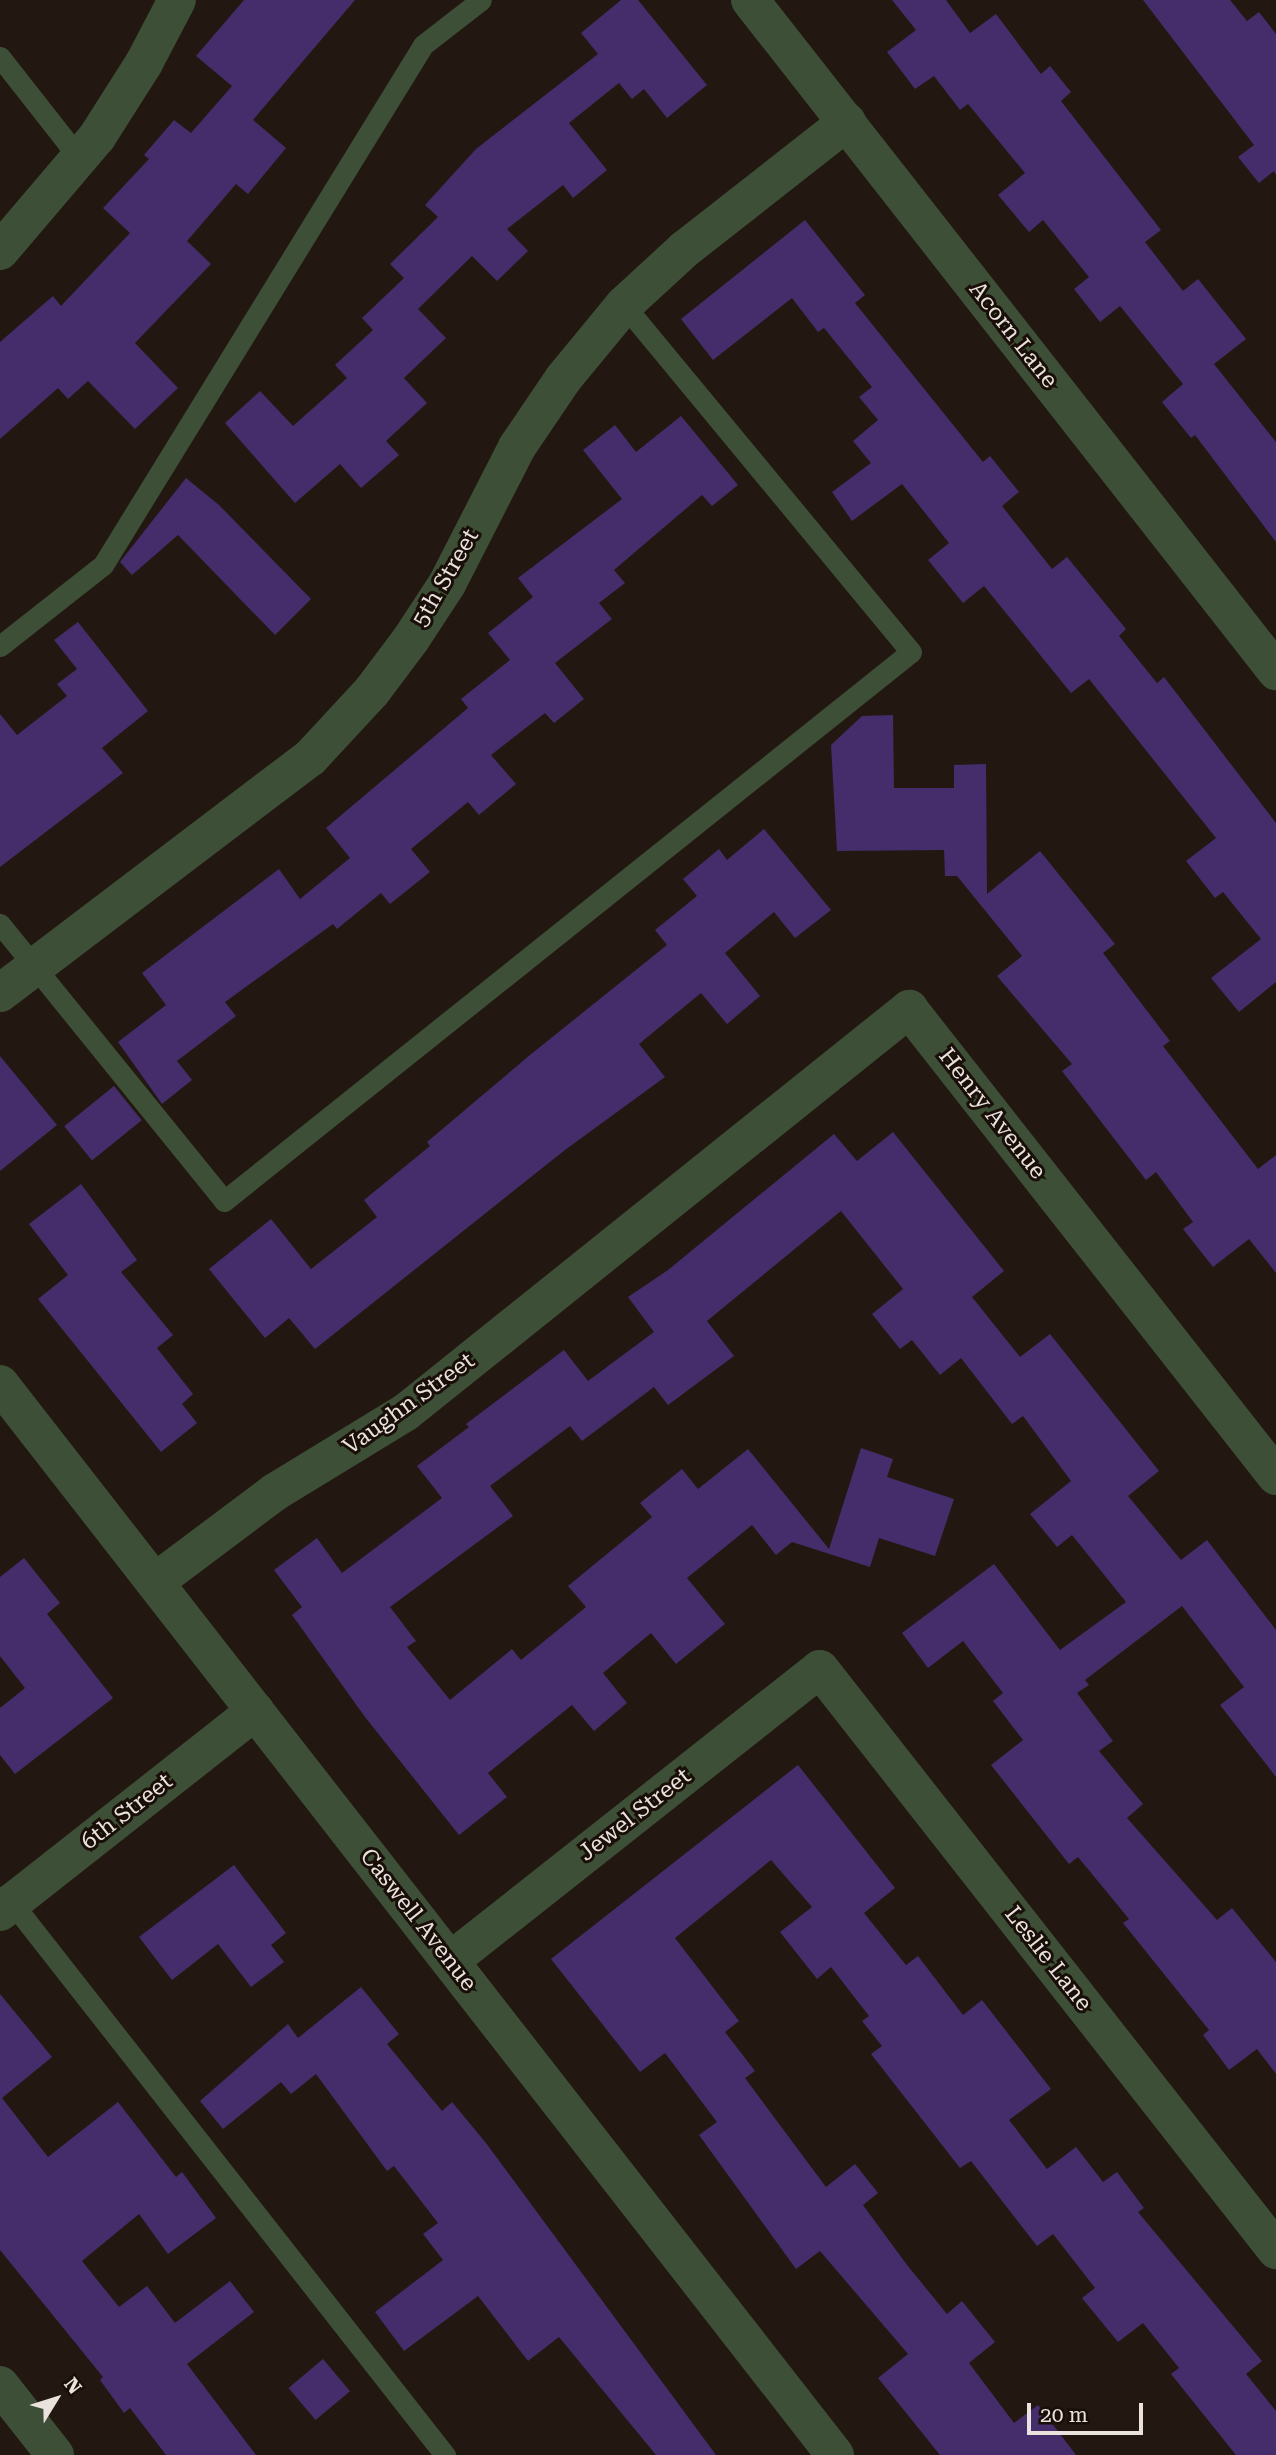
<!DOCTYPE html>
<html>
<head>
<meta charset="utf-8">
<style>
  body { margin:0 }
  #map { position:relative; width:1276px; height:2455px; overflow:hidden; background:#221811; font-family:"Roboto Serif",serif }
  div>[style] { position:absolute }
  .building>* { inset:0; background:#452c6a; transform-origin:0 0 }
  .service>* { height:21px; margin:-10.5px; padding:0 10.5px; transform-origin:10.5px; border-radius:10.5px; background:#3d4f36 }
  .minor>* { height:38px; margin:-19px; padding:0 19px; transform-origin:19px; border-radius:19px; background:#3d4f36 }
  span { translate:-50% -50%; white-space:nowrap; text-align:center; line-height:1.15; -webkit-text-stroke:6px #190f08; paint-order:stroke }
  .street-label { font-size:23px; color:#eae2dd }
  .north { position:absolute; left:21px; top:2364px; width:70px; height:70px; -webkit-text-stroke:5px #190f08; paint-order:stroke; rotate:52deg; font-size:19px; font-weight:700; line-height:28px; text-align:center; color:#eae2dd }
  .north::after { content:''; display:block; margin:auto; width:24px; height:32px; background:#eae2dd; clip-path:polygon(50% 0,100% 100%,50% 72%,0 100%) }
  .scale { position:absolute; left:1027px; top:2403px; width:116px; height:32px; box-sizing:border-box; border:4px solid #eae2dd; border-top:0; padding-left:9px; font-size:21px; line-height:24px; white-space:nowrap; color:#eae2dd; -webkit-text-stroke:5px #190f08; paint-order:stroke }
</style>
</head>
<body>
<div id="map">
  <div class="building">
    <div style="clip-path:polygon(244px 0,355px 0,253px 120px,286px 148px,248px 194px,236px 184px,187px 241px,211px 264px,135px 343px,178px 388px,135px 429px,88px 381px,68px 399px,58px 388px,0 439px,0 342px,53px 296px,61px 306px,130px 233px,103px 208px,149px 159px,144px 155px,174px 120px,191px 133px,232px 86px,196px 56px)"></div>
    <div style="clip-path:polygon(621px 0,638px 0,707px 85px,667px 118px,644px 89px,632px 99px,619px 83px,569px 123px,607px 170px,573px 198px,563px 185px,507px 229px,528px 251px,497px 281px,472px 256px,418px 309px,446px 338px,404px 378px,427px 403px,386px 441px,399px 455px,361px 488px,340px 464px,295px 503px,225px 423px,260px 391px,293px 426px,347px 378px,335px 365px,373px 330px,362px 318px,404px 278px,390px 264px,438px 217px,425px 205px,476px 149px,598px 54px,581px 33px)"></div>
    <div style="clip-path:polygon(892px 0,946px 0,970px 33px,996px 14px,1041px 74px,1050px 66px,1071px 92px,1061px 101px,1161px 230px,1145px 242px,1183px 291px,1198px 279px,1246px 339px,1214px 364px,1276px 442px,1276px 542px,1195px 435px,1191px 438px,1162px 402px,1183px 384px,1120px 306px,1100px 322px,1074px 289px,1089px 277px,1043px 220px,1029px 232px,998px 195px,1025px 173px,968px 104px,960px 110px,934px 76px,915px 89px,887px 52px,916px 30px)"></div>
    <div style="clip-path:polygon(1143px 0,1230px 0,1247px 21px,1259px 12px,1276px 34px,1276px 175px,1274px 171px,1259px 183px,1238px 157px,1254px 145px)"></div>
    <div style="clip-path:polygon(805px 220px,865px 295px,855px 303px,983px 462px,990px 456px,1019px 492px,1002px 506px,1052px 569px,1067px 557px,1126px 629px,1119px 636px,1157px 683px,1164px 677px,1276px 823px,1276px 982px,1239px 1012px,1211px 978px,1261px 939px,1223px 892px,1215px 898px,1186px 861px,1216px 838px,1089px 679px,1071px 693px,984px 586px,963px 603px,928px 560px,949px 543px,902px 484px,852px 521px,832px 492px,871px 463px,853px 441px,878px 420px,859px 397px,872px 387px,824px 328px,818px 332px,792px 298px,713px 360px,681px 319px)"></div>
    <div style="clip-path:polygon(681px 416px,738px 485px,712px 506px,702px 495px,614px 570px,625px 583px,599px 603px,612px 619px,555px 663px,584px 699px,554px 723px,545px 713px,491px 755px,516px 784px,479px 815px,468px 802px,411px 849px,430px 872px,390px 904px,381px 893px,337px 929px,333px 924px,225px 1002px,236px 1016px,177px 1061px,192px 1080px,162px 1104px,118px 1042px,166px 1005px,142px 973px,279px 869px,300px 899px,350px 858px,326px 828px,468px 708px,461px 699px,510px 660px,488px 633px,533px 597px,518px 578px,622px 499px,583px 450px,615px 425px,636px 452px)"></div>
    <div style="clip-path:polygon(186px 478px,219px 505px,311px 599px,275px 635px,178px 535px,132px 575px,120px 562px)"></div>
    <div style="clip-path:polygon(78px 622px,148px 711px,102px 748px,123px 773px,0 867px,0 714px,17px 735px,67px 696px,57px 684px,77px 669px,54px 640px)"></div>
    <div style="clip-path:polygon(893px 715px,894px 788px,954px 788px,954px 765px,986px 764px,987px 894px,1040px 851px,1115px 944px,1103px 953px,1170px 1041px,1163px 1046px,1258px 1169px,1276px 1155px,1276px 1273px,1249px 1239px,1213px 1267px,1183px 1229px,1193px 1222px,1156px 1172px,1146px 1180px,1062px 1071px,1072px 1064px,997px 976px,1022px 956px,957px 876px,945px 876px,944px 850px,837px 851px,831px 745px,862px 716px)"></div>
    <div style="clip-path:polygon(764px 829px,831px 910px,795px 938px,774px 912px,725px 953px,760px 996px,727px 1024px,701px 993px,639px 1044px,665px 1077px,565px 1150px,315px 1349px,289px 1318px,265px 1338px,209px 1269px,271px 1219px,311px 1269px,377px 1217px,364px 1200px,430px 1146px,427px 1142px,530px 1055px,667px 945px,655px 930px,697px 896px,683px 879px,719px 849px,727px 860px)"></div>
    <div style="clip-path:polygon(0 1056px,57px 1125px,0 1171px)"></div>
    <div style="left:114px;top:1086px;width:44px;height:64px;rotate:51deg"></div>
    <div style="clip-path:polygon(893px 1132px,1004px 1271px,972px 1297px,1020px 1357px,1050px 1334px,1159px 1471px,1128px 1496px,1181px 1560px,1207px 1540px,1276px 1630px,1276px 1777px,1220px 1705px,1244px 1687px,1182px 1606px,1085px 1680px,1089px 1685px,1077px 1693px,1113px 1741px,1099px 1751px,1143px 1804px,1127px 1818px,1217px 1920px,1232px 1908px,1276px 1962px,1276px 2074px,1257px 2049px,1229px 2070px,1203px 2035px,1209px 2030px,1123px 1923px,1129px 1919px,1078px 1857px,1069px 1864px,991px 1765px,1023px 1740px,993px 1701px,1003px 1693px,963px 1641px,928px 1668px,902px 1633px,994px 1564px,1060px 1650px,1126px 1602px,1072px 1535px,1057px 1547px,1030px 1514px,1071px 1481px,1023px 1416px,1012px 1424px,961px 1358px,940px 1375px,912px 1340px,900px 1349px,872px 1314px,903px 1289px,841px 1211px,707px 1321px,734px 1356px,668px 1405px,654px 1387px,582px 1441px,570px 1426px,490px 1486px,513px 1516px,390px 1607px,416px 1641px,407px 1647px,450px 1700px,512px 1649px,521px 1660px,586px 1607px,568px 1586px,652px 1517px,640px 1503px,682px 1469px,698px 1489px,748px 1449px,829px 1549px,861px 1448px,893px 1459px,887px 1477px,954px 1499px,935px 1556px,879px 1538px,870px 1567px,792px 1542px,776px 1555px,752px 1525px,687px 1578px,725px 1624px,676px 1664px,651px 1633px,603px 1673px,627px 1703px,594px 1731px,572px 1705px,488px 1773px,507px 1797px,459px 1835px,365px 1717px,292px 1615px,302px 1607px,274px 1570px,317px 1538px,342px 1573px,442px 1498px,417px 1466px,469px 1427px,466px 1424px,564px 1350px,588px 1381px,654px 1332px,628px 1297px,668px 1270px,834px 1134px,857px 1161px)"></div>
    <div style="clip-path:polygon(81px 1184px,137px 1260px,121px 1272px,173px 1335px,157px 1348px,193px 1394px,182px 1404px,197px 1423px,161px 1452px,38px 1299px,68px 1275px,29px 1224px)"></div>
    <div style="clip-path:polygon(24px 1558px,60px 1603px,47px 1614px,113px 1698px,15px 1774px,0 1755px,0 1708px,25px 1688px,0 1656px,0 1577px)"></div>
    <div style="clip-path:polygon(798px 1765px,895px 1888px,864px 1913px,906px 1965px,918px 1956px,963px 2015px,982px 2000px,1051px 2089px,1009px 2120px,1047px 2169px,1076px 2147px,1103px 2182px,1117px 2172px,1144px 2208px,1138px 2212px,1262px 2361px,1246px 2374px,1276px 2411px,1276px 2455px,1236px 2455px,1171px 2374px,1179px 2368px,1143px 2323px,1118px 2342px,1082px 2298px,1095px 2288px,1053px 2234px,1037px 2246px,971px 2161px,960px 2168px,871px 2054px,882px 2046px,862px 2021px,869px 2016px,831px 1967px,817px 1979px,780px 1932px,812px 1907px,771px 1860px,675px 1938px,739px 2021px,725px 2032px,755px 2071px,745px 2078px,826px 2187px,855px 2164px,878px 2193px,863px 2205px,907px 2265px,947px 2314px,962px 2301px,995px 2342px,969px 2363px,1014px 2423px,1038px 2405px,1076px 2455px,940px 2455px,878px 2378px,908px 2354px,820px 2251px,796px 2269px,699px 2135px,717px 2122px,665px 2053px,640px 2072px,551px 1959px)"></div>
    <div style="clip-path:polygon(234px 1865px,286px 1933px,271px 1945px,284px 1962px,251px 1987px,218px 1944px,172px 1980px,139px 1937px)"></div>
    <div style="clip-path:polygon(361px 1987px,399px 2034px,387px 2044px,442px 2111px,452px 2102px,486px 2143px,716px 2455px,656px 2455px,559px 2337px,528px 2361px,478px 2296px,404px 2351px,375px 2312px,443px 2260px,423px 2234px,438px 2223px,394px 2166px,387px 2171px,316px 2074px,291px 2094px,281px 2082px,223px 2129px,200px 2101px,288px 2024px,298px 2038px)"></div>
    <div style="clip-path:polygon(0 1994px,52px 2057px,2px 2098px,48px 2157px,118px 2102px,176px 2177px,182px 2172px,216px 2218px,168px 2254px,139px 2214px,82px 2261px,119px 2307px,147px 2286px,175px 2323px,230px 2281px,254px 2312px,187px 2364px,256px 2455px,166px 2455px,130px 2408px,124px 2413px,100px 2380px,103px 2377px,0 2250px)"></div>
    <div style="left:323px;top:2359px;width:42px;height:45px;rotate:50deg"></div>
  </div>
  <div class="service">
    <div style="left:0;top:57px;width:130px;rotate:51.9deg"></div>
    <div style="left:0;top:646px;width:131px;rotate:-38.2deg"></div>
    <div style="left:103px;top:565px;width:611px;rotate:-58.39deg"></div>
    <div style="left:423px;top:45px;width:73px;rotate:-37.8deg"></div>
    <div style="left:0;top:924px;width:356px;rotate:51deg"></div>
    <div style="left:224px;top:1201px;width:879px;rotate:-38.63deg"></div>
    <div style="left:911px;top:652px;width:450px;rotate:-129.6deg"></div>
    <div style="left:6px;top:1895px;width:712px;rotate:51.91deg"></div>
  </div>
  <div class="minor">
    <div style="left:750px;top:0;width:853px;rotate:51.91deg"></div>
    <div style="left:0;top:251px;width:150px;rotate:-49.6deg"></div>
    <div style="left:97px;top:137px;width:88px;rotate:-57.6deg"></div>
    <div style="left:144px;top:63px;width:71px;rotate:-62.4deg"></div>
    <div style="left:0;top:993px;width:389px;rotate:-37.2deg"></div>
    <div style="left:310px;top:758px;width:91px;rotate:-47.2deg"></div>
    <div style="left:372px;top:691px;width:65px;rotate:-53.1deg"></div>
    <div style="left:411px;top:639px;width:66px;rotate:-56.8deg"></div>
    <div style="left:447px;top:584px;width:154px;rotate:-62.9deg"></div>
    <div style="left:517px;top:447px;width:82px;rotate:-55.9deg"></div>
    <div style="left:563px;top:379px;width:96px;rotate:-50.5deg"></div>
    <div style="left:624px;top:305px;width:83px;rotate:-42.6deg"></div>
    <div style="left:685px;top:249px;width:206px;rotate:-38.1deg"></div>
    <div style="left:0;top:1384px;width:1358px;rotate:52.06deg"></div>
    <div style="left:155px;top:1582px;width:150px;rotate:-36.9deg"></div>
    <div style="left:275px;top:1492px;width:153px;rotate:-31.4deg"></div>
    <div style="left:406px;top:1412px;width:645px;rotate:-38.7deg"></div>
    <div style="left:909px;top:1009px;width:594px;rotate:51.84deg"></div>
    <div style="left:0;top:1912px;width:325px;rotate:-38.2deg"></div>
    <div style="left:450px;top:1961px;width:471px;rotate:-38.3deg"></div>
    <div style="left:820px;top:1669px;width:739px;rotate:51.87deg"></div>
    <div style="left:0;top:2385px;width:89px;rotate:51.8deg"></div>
  </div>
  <div class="street-label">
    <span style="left:1013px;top:335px;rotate:52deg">Acorn Lane</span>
    <span style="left:446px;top:578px;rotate:-60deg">5th Street</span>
    <span style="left:992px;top:1114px;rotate:52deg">Henry Avenue</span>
    <span style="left:409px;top:1404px;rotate:-36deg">Vaughn Street</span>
    <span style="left:127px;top:1812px;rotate:-38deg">6th Street</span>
    <span style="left:635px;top:1815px;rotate:-38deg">Jewel Street</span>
    <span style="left:418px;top:1920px;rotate:52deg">Caswell Avenue</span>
    <span style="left:1048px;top:1959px;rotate:52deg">Leslie Lane</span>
  </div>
  <div class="north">N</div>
  <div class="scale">20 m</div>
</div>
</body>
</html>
